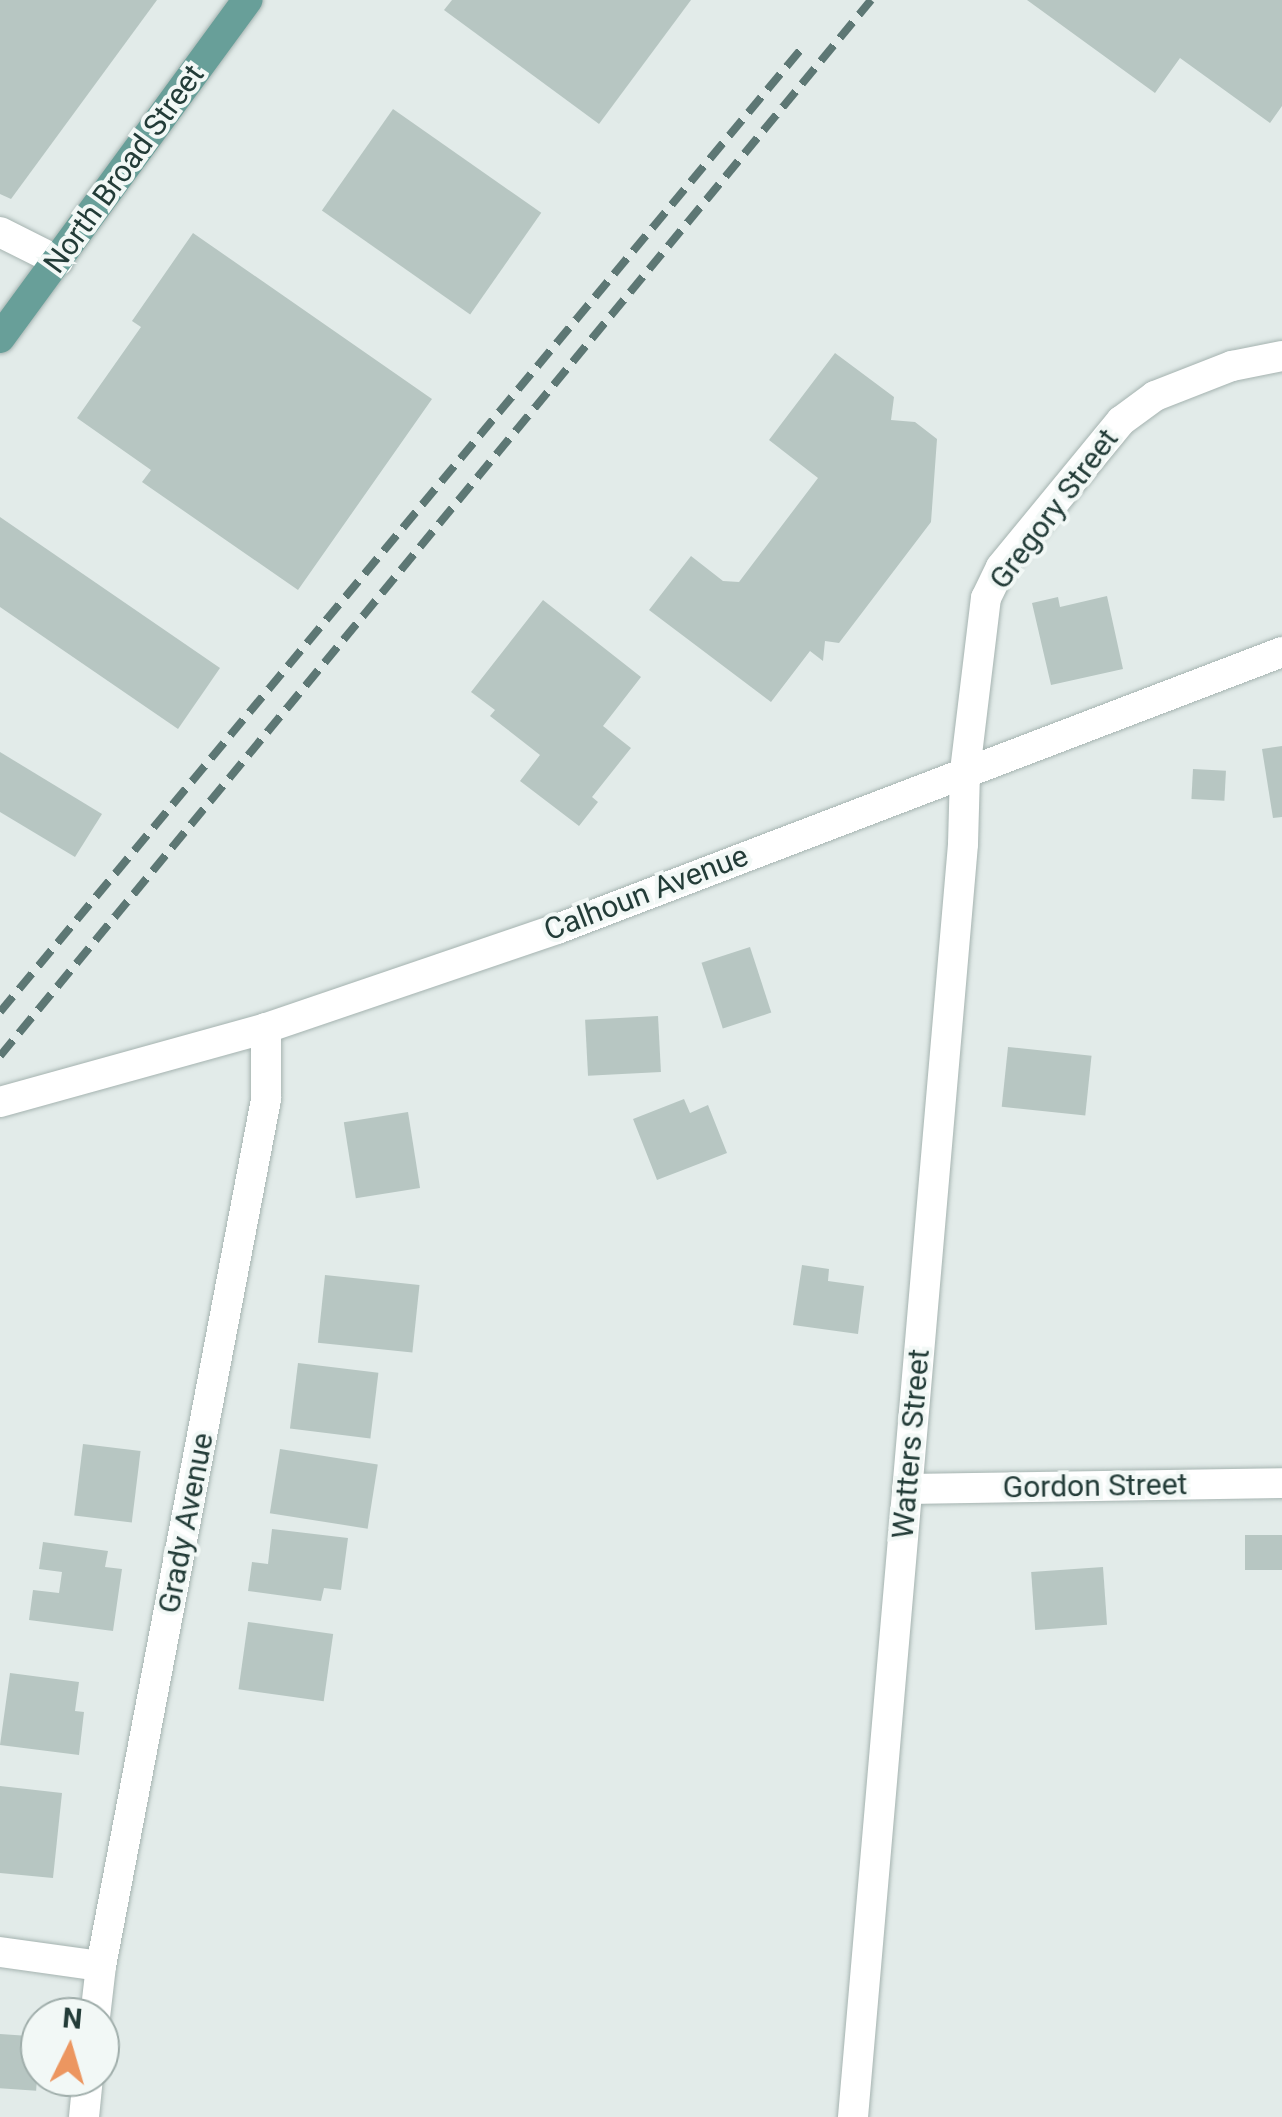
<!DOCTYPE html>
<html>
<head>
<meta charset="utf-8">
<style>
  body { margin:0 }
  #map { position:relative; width:1282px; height:2117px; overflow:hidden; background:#e2ebe9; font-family:Roboto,sans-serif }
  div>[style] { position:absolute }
  .building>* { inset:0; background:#b7c6c2; transform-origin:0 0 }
  .roads { filter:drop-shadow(0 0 2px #a5b3b0) drop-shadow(0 0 2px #a5b3b0) }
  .street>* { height:30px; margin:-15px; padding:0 15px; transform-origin:15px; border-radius:15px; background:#fff }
  .secondary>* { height:30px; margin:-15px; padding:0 15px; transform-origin:15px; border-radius:15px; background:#fff }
  .primary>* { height:30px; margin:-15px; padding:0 15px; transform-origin:15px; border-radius:15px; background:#689f99 }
  .rail>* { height:8px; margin-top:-4px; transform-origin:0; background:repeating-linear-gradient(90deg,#5d7774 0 20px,transparent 0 30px) }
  span { translate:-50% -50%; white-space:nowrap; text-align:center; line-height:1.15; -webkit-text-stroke:8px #f2f8f6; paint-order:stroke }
  .street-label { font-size:30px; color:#233c38 }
  .north { position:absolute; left:20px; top:1997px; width:100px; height:100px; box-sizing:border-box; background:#f2f8f6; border:2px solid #9fadaa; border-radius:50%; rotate:5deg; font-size:28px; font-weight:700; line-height:40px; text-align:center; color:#233c38 }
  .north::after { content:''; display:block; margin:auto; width:35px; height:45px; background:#ec9660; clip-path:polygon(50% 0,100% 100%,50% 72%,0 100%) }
</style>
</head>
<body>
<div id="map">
  <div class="building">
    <div style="clip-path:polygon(0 0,157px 0,11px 199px,0 194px)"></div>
    <div style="clip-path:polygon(452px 0,691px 0,599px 124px,444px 10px)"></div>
    <div style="clip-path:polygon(1027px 0,1282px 0,1282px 106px,1270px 123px,1180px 58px,1155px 93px)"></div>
    <div style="left:393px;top:109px;width:181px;height:124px;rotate:35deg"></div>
    <div style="clip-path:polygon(193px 233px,432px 399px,298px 590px,142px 482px,151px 470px,77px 418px,141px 327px,132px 321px)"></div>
    <div style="clip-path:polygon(835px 353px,894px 397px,891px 420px,915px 422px,937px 439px,931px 522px,839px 643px,825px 641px,823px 661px,810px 651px,771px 702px,649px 610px,691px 556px,723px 581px,739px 582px,818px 478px,769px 440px)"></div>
    <div style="clip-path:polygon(0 517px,220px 668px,178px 729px,0 607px)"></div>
    <div style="clip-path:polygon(1107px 596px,1123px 669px,1051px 685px,1032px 603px,1058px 597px,1060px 607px)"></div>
    <div style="clip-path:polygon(543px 600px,641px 677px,603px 726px,631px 748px,592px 797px,598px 802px,579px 826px,520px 781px,540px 755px,490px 716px,495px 710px,471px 692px)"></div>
    <div style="clip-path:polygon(1282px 746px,1282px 817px,1273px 818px,1262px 749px)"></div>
    <div style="clip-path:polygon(0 752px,102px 814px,75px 857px,0 812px)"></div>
    <div style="left:1193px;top:769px;width:33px;height:30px;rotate:3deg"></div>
    <div style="left:750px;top:947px;width:69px;height:51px;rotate:72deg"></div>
    <div style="left:658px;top:1016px;width:56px;height:73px;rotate:87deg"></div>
    <div style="left:1008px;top:1047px;width:84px;height:60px;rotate:6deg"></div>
    <div style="clip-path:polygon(684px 1099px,690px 1113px,708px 1105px,727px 1153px,657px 1180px,633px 1119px)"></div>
    <div style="left:408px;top:1112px;width:77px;height:65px;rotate:81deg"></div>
    <div style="clip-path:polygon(802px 1265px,829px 1269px,828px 1281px,864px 1286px,858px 1334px,793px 1325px)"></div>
    <div style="left:325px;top:1275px;width:95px;height:68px;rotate:6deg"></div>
    <div style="left:298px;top:1363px;width:81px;height:66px;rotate:7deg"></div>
    <div style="left:83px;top:1444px;width:58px;height:72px;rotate:7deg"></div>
    <div style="left:280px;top:1449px;width:99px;height:65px;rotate:9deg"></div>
    <div style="clip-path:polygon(272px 1529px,348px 1538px,341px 1590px,324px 1588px,321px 1601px,248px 1591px,252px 1562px,268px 1564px)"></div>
    <div style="left:1282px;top:1535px;width:35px;height:37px;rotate:90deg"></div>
    <div style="clip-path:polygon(43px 1542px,108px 1551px,105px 1567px,122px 1569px,113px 1631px,29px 1620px,33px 1590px,59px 1593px,62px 1572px,39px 1569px)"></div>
    <div style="left:1103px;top:1567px;width:58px;height:72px;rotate:86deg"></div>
    <div style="left:248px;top:1622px;width:86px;height:68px;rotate:8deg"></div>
    <div style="clip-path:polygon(10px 1673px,79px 1682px,75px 1711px,84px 1712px,79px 1755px,0 1745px)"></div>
    <div style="clip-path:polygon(0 1786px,62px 1793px,53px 1878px,0 1873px)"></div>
    <div style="left:0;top:2034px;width:40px;height:54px;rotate:4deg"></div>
  </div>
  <div class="roads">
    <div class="street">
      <div style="left:0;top:232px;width:65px;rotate:26.6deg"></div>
      <div style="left:907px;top:1489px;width:375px;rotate:-0.9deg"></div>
      <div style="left:0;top:1952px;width:102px;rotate:7.9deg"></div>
      <div style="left:95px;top:2017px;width:51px;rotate:-83.3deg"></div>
      <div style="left:101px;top:1966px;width:883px;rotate:-79.22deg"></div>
      <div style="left:266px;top:1099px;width:71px;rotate:-90deg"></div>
      <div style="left:84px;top:2117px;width:40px;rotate:-84.3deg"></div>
      <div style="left:853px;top:2117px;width:1278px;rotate:-85.06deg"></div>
      <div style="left:963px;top:844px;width:73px;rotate:-88.4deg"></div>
      <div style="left:965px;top:771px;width:174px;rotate:-83.1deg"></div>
      <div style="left:986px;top:598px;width:34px;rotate:-64deg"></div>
      <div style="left:1001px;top:567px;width:189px;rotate:-50.6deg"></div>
      <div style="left:1121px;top:421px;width:42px;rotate:-36.3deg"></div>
      <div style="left:1155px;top:396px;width:83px;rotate:-21.3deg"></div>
      <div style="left:1232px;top:366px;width:51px;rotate:-11.3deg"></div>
    </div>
    <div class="secondary">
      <div style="left:0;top:1102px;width:276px;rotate:-15.5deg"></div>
      <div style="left:266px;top:1028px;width:307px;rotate:-18.8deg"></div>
      <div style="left:557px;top:929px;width:776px;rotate:-20.91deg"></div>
    </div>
    <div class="primary">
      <div style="left:0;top:338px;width:419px;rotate:-53.8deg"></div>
    </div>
  </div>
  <div class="rail">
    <div style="left:0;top:1012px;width:1255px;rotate:-50.24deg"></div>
    <div style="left:0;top:1056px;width:1369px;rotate:-50.48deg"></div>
  </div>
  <div class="street-label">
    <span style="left:124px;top:169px;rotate:-54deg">North Broad Street</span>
    <span style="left:1054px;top:509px;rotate:-53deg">Gregory Street</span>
    <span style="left:646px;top:893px;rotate:-21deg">Calhoun Avenue</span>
    <span style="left:911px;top:1444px;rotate:-85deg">Watters Street</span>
    <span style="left:1095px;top:1486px;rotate:-1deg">Gordon Street</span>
    <span style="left:186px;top:1523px;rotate:-79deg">Grady Avenue</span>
  </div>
  <div class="north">N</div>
</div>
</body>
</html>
